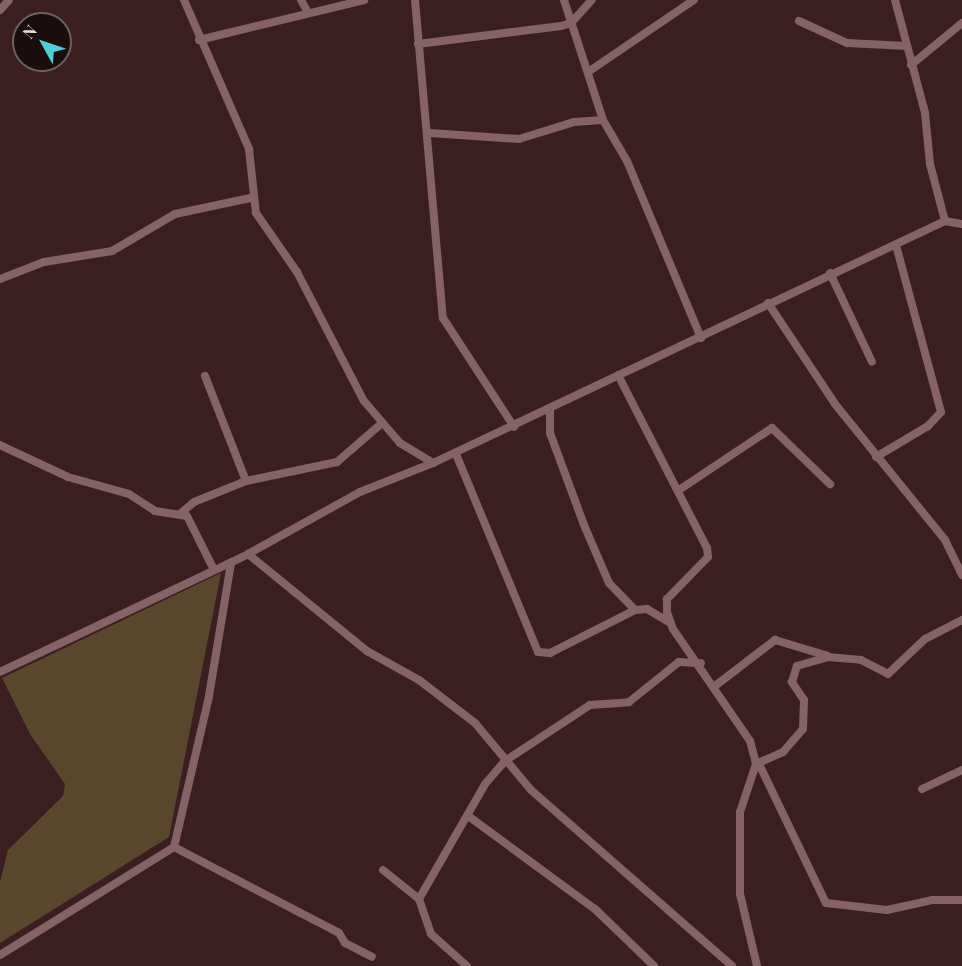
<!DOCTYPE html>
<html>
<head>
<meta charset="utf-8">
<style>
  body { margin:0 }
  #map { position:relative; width:962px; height:966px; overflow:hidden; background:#3b1e22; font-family:"Playfair Display",serif }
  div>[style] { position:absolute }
  .green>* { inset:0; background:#58472d }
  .minor>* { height:8px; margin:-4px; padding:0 4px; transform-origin:4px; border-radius:4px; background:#846266 }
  span { translate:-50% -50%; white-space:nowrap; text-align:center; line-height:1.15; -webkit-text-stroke:6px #1a0d0e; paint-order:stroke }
  .north { position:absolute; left:12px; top:12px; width:60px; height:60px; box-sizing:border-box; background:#1a0d0e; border:2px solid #6f5f60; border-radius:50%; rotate:310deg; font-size:16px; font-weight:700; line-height:24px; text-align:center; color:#eedadc }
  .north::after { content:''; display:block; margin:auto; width:21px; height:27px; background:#52ccd6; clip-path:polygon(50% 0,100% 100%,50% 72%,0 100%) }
</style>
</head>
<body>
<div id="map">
  <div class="green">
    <div style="clip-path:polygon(221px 573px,169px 837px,0 943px,0 882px,8px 850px,63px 796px,65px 784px,30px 734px,2px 678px)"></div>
  </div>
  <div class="minor">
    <div style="left:184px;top:0;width:163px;rotate:66.4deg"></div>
    <div style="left:249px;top:149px;width:64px;rotate:83.8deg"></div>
    <div style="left:256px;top:213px;width:72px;rotate:55.2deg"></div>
    <div style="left:297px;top:272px;width:145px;rotate:62.6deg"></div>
    <div style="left:364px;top:401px;width:55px;rotate:49.4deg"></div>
    <div style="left:400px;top:443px;width:39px;rotate:31deg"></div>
    <div style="left:433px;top:463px;width:566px;rotate:-25.3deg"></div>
    <div style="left:945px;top:221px;width:17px;rotate:10deg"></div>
    <div style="left:301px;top:0;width:13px;rotate:61deg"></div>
    <div style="left:415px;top:0;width:319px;rotate:85deg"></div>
    <div style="left:443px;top:318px;width:130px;rotate:56.9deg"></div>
    <div style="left:564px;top:0;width:126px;rotate:72deg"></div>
    <div style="left:603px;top:120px;width:48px;rotate:59.7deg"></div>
    <div style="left:627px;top:161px;width:192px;rotate:67.3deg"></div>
    <div style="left:895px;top:0;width:117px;rotate:75.1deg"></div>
    <div style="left:925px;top:113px;width:51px;rotate:84.4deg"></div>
    <div style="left:930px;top:164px;width:59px;rotate:75.3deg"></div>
    <div style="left:0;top:10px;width:13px;rotate:-48deg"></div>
    <div style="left:799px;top:21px;width:53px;rotate:24.6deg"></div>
    <div style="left:847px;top:43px;width:60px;rotate:2.9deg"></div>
    <div style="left:199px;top:40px;width:170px;rotate:-13.6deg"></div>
    <div style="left:418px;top:44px;width:144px;rotate:-7.2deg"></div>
    <div style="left:561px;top:26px;width:10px;rotate:-17deg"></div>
    <div style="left:571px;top:23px;width:31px;rotate:-48deg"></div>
    <div style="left:911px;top:65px;width:66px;rotate:-39.5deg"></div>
    <div style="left:588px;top:72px;width:128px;rotate:-34.2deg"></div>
    <div style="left:430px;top:133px;width:89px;rotate:3.9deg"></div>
    <div style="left:519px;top:139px;width:58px;rotate:-17.2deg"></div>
    <div style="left:574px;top:122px;width:29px;rotate:-4deg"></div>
    <div style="left:830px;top:273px;width:98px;rotate:64.7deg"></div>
    <div style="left:0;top:279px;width:47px;rotate:-21.1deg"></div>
    <div style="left:44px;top:262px;width:69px;rotate:-9.2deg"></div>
    <div style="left:112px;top:251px;width:73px;rotate:-30.4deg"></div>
    <div style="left:175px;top:214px;width:77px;rotate:-12deg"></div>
    <div style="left:768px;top:303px;width:121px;rotate:56.4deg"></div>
    <div style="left:835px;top:404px;width:175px;rotate:51deg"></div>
    <div style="left:945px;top:540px;width:39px;rotate:64deg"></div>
    <div style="left:618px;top:375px;width:195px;rotate:62.8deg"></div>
    <div style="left:707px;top:548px;width:9px;rotate:84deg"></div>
    <div style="left:708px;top:557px;width:59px;rotate:134.3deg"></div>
    <div style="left:667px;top:599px;width:13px;rotate:90deg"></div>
    <div style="left:667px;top:612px;width:18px;rotate:71deg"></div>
    <div style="left:673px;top:629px;width:136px;rotate:55.5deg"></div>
    <div style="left:750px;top:741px;width:24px;rotate:75deg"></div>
    <div style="left:756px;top:764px;width:51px;rotate:108.4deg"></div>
    <div style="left:740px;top:812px;width:82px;rotate:90deg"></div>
    <div style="left:740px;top:894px;width:74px;rotate:76.7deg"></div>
    <div style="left:205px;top:376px;width:113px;rotate:68.7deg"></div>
    <div style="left:550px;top:410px;width:23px;rotate:90deg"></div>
    <div style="left:550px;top:433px;width:98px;rotate:69.7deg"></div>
    <div style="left:584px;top:525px;width:63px;rotate:66.7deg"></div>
    <div style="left:609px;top:583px;width:37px;rotate:46deg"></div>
    <div style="left:0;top:445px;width:75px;rotate:25.2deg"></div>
    <div style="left:68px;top:477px;width:63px;rotate:15.6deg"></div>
    <div style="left:129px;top:494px;width:31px;rotate:33deg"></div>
    <div style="left:155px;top:511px;width:32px;rotate:9deg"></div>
    <div style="left:187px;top:516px;width:60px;rotate:63.4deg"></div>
    <div style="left:456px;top:454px;width:214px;rotate:67.5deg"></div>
    <div style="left:538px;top:652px;width:12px;rotate:5deg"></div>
    <div style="left:550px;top:653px;width:95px;rotate:-26.8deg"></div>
    <div style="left:635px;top:610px;width:12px;rotate:-5deg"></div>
    <div style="left:647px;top:609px;width:26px;rotate:31deg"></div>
    <div style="left:876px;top:457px;width:61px;rotate:-30.8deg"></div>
    <div style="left:928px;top:426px;width:19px;rotate:-47deg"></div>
    <div style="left:941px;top:412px;width:173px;rotate:-105.1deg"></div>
    <div style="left:679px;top:490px;width:112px;rotate:-33.7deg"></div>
    <div style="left:772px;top:428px;width:81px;rotate:44deg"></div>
    <div style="left:181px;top:513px;width:17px;rotate:-40deg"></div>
    <div style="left:194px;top:502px;width:56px;rotate:-22deg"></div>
    <div style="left:246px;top:481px;width:93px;rotate:-11.8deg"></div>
    <div style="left:337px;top:462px;width:60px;rotate:-40.9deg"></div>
    <div style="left:248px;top:554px;width:154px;rotate:39.2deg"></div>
    <div style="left:367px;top:651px;width:60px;rotate:29.1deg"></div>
    <div style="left:419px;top:680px;width:71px;rotate:37.5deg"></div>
    <div style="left:475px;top:723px;width:87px;rotate:50.1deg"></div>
    <div style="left:531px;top:790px;width:267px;rotate:41.2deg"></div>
    <div style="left:0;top:672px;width:275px;rotate:-25.4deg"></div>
    <div style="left:248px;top:554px;width:128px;rotate:-29deg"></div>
    <div style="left:360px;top:492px;width:79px;rotate:-21.7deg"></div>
    <div style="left:715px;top:686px;width:76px;rotate:-37.5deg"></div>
    <div style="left:775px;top:640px;width:55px;rotate:16.8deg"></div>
    <div style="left:756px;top:764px;width:30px;rotate:-24deg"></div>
    <div style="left:783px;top:752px;width:30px;rotate:-49deg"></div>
    <div style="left:803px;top:729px;width:29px;rotate:-88deg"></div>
    <div style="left:804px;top:700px;width:22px;rotate:-124deg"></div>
    <div style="left:792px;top:682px;width:17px;rotate:-73deg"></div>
    <div style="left:797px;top:666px;width:32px;rotate:-16deg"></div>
    <div style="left:828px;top:657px;width:33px;rotate:5deg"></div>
    <div style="left:861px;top:660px;width:30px;rotate:27deg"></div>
    <div style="left:888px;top:674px;width:51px;rotate:-43.4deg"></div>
    <div style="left:925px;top:639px;width:42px;rotate:-27.2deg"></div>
    <div style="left:759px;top:764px;width:154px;rotate:64.3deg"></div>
    <div style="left:826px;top:903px;width:61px;rotate:6.5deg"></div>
    <div style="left:887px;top:910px;width:46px;rotate:-12.5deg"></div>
    <div style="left:932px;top:900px;width:30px"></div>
    <div style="left:922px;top:789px;width:44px;rotate:-25.4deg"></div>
    <div style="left:471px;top:818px;width:154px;rotate:36.3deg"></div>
    <div style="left:595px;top:909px;width:82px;rotate:44deg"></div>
    <div style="left:174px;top:847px;width:186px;rotate:27.5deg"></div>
    <div style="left:339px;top:933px;width:12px;rotate:59deg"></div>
    <div style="left:345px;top:943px;width:30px;rotate:27deg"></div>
    <div style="left:383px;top:870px;width:46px;rotate:38.9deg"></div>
    <div style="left:419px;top:899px;width:37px;rotate:71deg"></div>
    <div style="left:431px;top:934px;width:48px;rotate:41.6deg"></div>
    <div style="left:419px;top:899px;width:133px;rotate:-60.1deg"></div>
    <div style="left:485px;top:784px;width:30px;rotate:-49deg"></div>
    <div style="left:505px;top:761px;width:102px;rotate:-33.4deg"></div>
    <div style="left:590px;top:705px;width:39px;rotate:-4deg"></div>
    <div style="left:629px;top:702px;width:64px;rotate:-38.7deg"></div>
    <div style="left:679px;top:662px;width:22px;rotate:3deg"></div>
    <div style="left:0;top:955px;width:205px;rotate:-31.8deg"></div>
    <div style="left:174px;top:847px;width:155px;rotate:-76.9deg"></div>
    <div style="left:209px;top:696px;width:135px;rotate:-80.6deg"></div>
  </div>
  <div class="north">N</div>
</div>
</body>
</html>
